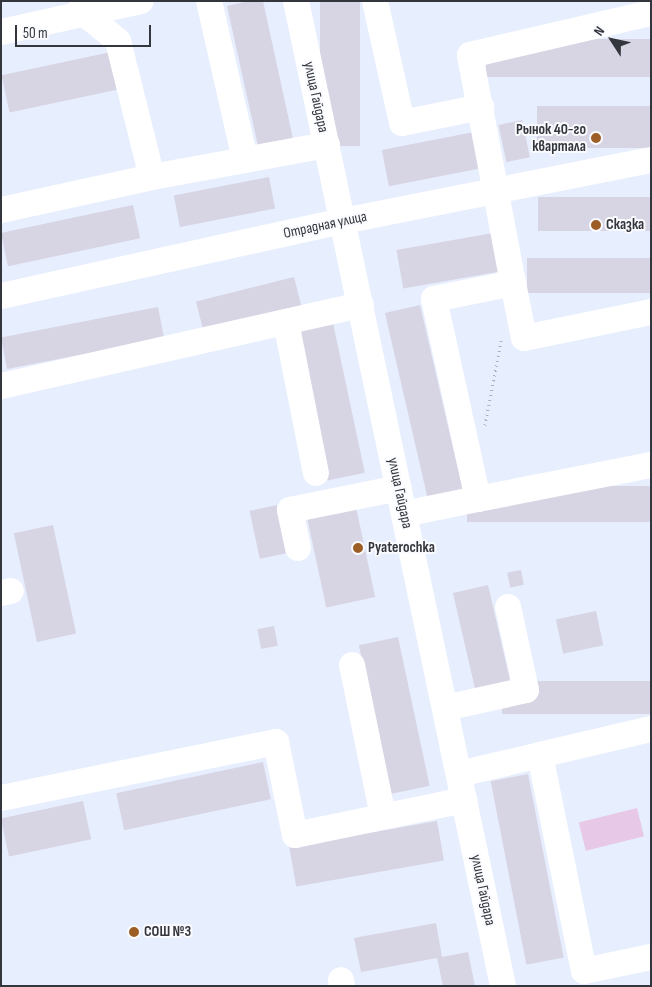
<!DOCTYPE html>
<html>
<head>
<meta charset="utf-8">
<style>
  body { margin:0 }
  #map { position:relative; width:652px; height:987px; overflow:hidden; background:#e7eefe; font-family:"Sofia Sans Condensed",sans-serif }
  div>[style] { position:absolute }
  .green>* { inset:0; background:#e7c9e7; transform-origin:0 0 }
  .building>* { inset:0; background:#d7d4e4; transform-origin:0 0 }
  .path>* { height:3px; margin-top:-1.5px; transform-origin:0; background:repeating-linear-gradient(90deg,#abb1be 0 1px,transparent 0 5px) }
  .minor>* { height:26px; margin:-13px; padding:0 13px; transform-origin:13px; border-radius:13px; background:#fff }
  .dots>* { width:14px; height:14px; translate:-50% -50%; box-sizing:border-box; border:2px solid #fafbff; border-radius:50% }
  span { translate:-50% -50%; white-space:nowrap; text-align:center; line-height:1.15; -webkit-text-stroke:4px #fafbff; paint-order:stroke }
  .street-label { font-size:15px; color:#33363c }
  .poi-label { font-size:15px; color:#33363c; font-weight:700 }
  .right { translate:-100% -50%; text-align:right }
  .left { translate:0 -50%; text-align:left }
  .frame { position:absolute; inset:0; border:2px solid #33363c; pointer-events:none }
  .north { position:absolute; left:587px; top:15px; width:50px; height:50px; -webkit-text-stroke:4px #fafbff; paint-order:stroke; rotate:305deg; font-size:14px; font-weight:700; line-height:20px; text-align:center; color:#33363c }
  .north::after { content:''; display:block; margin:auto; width:18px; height:22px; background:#33363c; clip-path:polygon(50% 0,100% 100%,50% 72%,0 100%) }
  .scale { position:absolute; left:15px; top:25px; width:136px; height:22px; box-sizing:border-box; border:2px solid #33363c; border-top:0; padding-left:6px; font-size:15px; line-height:18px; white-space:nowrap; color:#33363c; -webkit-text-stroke:4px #fafbff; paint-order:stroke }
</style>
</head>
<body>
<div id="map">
  <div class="green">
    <div style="left:637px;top:808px;width:29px;height:60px;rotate:76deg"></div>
  </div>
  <div class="building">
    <div style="clip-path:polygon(249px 1px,263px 1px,295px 148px,260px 155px,227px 6px)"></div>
    <div style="left:320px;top:1px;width:40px;height:145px"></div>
    <div style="left:651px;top:39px;width:38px;height:165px;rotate:90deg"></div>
    <div style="left:116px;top:51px;width:38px;height:117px;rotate:78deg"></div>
    <div style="left:651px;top:106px;width:42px;height:114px;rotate:90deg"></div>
    <div style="left:522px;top:120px;width:38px;height:24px;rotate:78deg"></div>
    <div style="left:479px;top:131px;width:37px;height:99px;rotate:79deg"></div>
    <div style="left:269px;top:177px;width:32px;height:97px;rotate:79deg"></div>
    <div style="left:651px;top:197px;width:34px;height:113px;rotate:90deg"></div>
    <div style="left:133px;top:205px;width:34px;height:135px;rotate:78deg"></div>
    <div style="left:493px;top:233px;width:39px;height:98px;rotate:80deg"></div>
    <div style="left:651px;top:258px;width:35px;height:124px;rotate:90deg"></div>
    <div style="left:294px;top:277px;width:30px;height:101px;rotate:76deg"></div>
    <div style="left:420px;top:305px;width:194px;height:36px;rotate:77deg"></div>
    <div style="left:158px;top:307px;width:32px;height:160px;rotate:79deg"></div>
    <div style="left:333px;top:323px;width:153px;height:38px;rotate:78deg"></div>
    <div style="left:651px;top:486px;width:36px;height:184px;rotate:90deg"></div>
    <div style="left:277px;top:505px;width:49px;height:28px;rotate:78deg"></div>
    <div style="left:356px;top:507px;width:92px;height:50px;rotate:78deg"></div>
    <div style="left:53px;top:525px;width:111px;height:40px;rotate:78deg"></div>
    <div style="left:521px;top:570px;width:15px;height:14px;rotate:79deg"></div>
    <div style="left:488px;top:585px;width:107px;height:36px;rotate:77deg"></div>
    <div style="left:596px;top:611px;width:35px;height:41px;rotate:78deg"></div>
    <div style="left:274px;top:626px;width:20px;height:17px;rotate:79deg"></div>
    <div style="left:398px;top:637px;width:152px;height:40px;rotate:78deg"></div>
    <div style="left:651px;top:681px;width:33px;height:149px;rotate:90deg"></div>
    <div style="left:263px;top:762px;width:38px;height:150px;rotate:78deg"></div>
    <div style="left:528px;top:774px;width:187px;height:38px;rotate:79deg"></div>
    <div style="left:83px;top:801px;width:39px;height:84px;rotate:78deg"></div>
    <div style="left:437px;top:821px;width:40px;height:150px;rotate:80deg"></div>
    <div style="clip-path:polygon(436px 923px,442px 957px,468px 952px,475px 986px,443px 986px,437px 958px,361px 972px,354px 938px)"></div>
  </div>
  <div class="path">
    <div style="left:485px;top:425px;width:86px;rotate:-79.2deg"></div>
  </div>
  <div class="minor">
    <div style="left:82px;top:1px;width:12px;rotate:81deg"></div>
    <div style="left:84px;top:13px;width:44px;rotate:39.5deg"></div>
    <div style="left:118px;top:41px;width:140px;rotate:76deg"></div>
    <div style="left:152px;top:177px;width:178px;rotate:-10.4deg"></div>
    <div style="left:209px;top:1px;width:163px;rotate:77.2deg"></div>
    <div style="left:296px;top:1px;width:1007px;rotate:78.13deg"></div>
    <div style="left:375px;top:1px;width:125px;rotate:77.5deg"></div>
    <div style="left:402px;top:123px;width:81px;rotate:-11.4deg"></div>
    <div style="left:1px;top:32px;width:143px;rotate:-12.5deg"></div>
    <div style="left:1px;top:210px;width:155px;rotate:-12.3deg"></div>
    <div style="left:513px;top:283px;width:232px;rotate:-100.7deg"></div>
    <div style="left:470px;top:55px;width:186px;rotate:-13.1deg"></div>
    <div style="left:1px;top:296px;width:350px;rotate:-12.4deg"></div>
    <div style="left:343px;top:221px;width:314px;rotate:-11.2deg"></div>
    <div style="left:286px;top:322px;width:154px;rotate:78.8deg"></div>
    <div style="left:1px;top:386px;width:369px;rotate:-12.7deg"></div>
    <div style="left:478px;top:499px;width:176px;rotate:-11.1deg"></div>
    <div style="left:404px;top:514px;width:76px;rotate:-11.5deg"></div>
    <div style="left:478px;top:499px;width:205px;rotate:-102.4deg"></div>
    <div style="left:434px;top:299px;width:81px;rotate:-11.4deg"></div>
    <div style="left:513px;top:283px;width:56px;rotate:78.7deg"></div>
    <div style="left:524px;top:338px;width:130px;rotate:-11.6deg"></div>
    <div style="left:298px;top:548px;width:39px;rotate:-102deg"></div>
    <div style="left:290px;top:510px;width:111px;rotate:-11.4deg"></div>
    <div style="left:1px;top:593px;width:10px;rotate:-11deg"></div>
    <div style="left:352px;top:665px;width:154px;rotate:78.4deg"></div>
    <div style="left:445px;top:708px;width:83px;rotate:-12.5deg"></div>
    <div style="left:526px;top:690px;width:85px;rotate:-102.2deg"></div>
    <div style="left:540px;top:755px;width:114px;rotate:-13.2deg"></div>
    <div style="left:459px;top:774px;width:83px;rotate:-13.2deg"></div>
    <div style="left:540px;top:755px;width:220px;rotate:78.5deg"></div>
    <div style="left:584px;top:971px;width:68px;rotate:-11.8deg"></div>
    <div style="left:1px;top:798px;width:281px;rotate:-11.5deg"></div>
    <div style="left:276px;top:742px;width:95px;rotate:78.5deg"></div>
    <div style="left:295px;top:835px;width:173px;rotate:-11.7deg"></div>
    <div style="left:341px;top:980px;width:6px;rotate:81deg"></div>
  </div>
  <div class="dots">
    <div style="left:596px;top:138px;background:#9d5d26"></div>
    <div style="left:596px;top:225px;background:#9d5d26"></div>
    <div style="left:358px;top:548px;background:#9d5d26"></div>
    <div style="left:134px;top:932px;background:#9d5d26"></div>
  </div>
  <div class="street-label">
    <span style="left:316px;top:97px;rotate:78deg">улица Гайдара</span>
    <span style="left:325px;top:225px;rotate:-12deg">Отрадная улица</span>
    <span style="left:400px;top:493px;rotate:78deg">улица Гайдара</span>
    <span style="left:483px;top:890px;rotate:78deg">улица Гайдара</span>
  </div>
  <div class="poi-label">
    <span class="right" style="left:586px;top:138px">Рынок 40-го<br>квартала</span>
    <span class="left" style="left:606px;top:225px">Сказка</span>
    <span class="left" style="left:368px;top:548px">Pyaterochka</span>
    <span class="left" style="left:144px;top:932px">СОШ №3</span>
  </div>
  <div class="frame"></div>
  <div class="north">N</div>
  <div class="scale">50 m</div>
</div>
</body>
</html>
